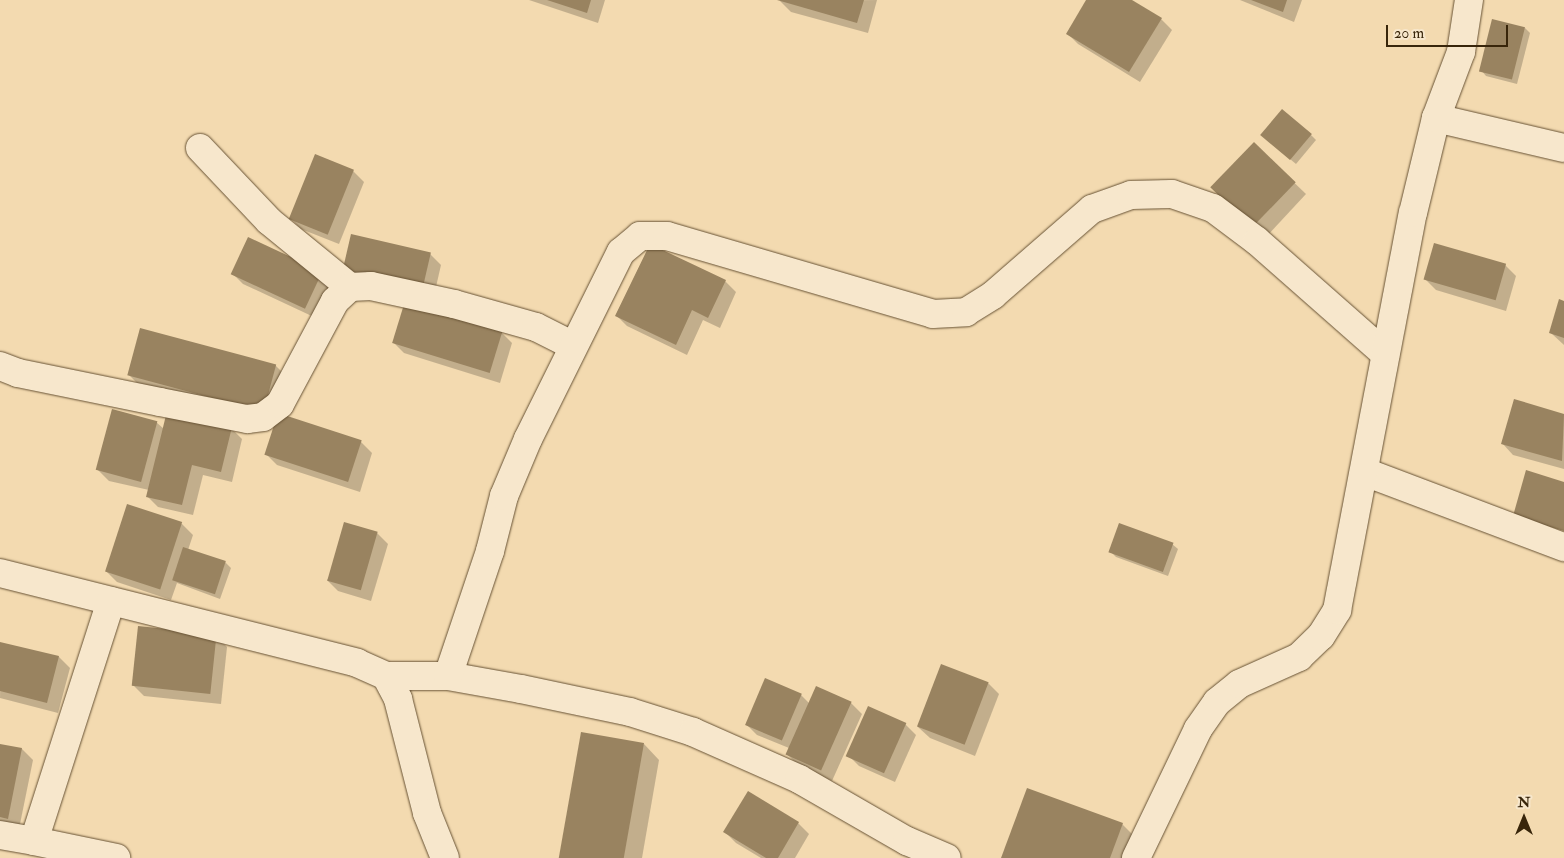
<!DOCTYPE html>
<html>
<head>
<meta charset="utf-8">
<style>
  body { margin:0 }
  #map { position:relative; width:1564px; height:858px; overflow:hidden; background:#f3dab0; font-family:"IM FELL Double Pica",serif }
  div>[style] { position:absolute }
  .shadow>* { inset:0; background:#0003 }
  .building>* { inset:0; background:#998360; transform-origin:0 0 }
  .roads { filter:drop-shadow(0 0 1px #675234) drop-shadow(0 0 1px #675234) }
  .street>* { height:28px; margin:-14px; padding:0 14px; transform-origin:14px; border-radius:14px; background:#f7e7cc }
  span { translate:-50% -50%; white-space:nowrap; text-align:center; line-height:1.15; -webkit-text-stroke:4px #f7e7cc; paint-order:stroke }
  .north { position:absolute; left:1499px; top:793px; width:50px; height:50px; -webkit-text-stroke:4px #f7e7cc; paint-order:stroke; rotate:0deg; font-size:14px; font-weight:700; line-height:20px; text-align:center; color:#38250a }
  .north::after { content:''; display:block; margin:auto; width:18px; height:22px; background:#38250a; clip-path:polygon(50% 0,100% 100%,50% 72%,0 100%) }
  .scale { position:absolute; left:1386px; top:25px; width:122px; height:22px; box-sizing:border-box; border:2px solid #38250a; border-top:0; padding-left:6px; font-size:15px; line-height:18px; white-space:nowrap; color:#38250a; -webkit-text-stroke:4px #f7e7cc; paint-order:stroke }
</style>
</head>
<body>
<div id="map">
  <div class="shadow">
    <div style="clip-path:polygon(529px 0,605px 0,598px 23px)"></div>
    <div style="clip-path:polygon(877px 0,868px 33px,791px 12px,780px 1px)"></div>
    <div style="clip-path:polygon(1088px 0,1129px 0,1161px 19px,1172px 30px,1140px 82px,1078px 44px,1067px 33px)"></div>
    <div style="clip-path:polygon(1240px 0,1302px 0,1294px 22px)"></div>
    <div style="clip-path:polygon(1525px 28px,1530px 33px,1517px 84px,1486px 76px,1481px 70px)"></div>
    <div style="clip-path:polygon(1311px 135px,1316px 140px,1296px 164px,1267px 140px)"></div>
    <div style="clip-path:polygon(1254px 144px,1306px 194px,1265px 238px,1223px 198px)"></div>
    <div style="clip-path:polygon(353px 171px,364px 182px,339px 244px,301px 229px,290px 218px)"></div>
    <div style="clip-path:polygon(248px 239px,332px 284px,316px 318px,243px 284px,232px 273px)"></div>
    <div style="clip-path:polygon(650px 245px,725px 281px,736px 292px,720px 328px,703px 320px,687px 355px,627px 326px,616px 315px)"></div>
    <div style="clip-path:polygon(430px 254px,441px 265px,433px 300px,344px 270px)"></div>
    <div style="clip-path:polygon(1505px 265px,1516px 276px,1506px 311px,1436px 290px,1425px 279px)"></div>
    <div style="clip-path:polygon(1564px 302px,1564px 345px,1551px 333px)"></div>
    <div style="clip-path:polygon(501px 332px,512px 343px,500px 383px,404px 353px,393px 342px)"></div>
    <div style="clip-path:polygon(275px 365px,286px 376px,273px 422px,140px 386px,129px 375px)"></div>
    <div style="clip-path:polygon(1515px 401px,1564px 415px,1564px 469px,1513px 455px,1502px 443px)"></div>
    <div style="clip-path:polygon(156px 422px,164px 429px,231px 428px,242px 439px,232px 482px,203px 475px,193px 515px,158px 507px,147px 496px,149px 490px,109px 481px,98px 470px)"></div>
    <div style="clip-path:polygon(361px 442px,372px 453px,360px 492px,277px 465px,266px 454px)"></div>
    <div style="clip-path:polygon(128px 506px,182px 524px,193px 535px,188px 550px,225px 562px,231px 568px,220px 599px,177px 583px,171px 600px,117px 582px,106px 571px)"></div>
    <div style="clip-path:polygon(377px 533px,388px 544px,371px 601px,338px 591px,327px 580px)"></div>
    <div style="clip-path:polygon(1172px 544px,1178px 549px,1168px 576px,1116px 557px,1110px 551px)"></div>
    <div style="clip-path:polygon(216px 636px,227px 647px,221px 704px,144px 696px,133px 685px)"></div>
    <div style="clip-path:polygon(1px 644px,59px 657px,70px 668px,58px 713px,0 698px)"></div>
    <div style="clip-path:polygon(988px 683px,999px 694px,975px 756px,930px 738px,918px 727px)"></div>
    <div style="clip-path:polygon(801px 695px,810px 704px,851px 703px,862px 714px,832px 781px,798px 765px,787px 754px,789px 748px,757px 735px,746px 724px)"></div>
    <div style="clip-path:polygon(905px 724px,916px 735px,895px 782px,859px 766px,848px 755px)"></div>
    <div style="clip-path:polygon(644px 744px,659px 760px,642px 858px,560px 858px)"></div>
    <div style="clip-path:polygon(0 745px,22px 749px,33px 760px,19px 829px,0 825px)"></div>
    <div style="clip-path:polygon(798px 823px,809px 834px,795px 858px,761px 858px,736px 843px,725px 832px)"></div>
    <div style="clip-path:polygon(1122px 824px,1138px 840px,1131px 858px,1002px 858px)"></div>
  </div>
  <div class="building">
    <div style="clip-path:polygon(547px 0,591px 0,587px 13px)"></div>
    <div style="clip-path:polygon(777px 0,864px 0,857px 23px)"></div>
    <div style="clip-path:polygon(1086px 0,1132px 0,1162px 18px,1129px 72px,1066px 34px)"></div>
    <div style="clip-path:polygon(1251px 0,1287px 0,1283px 12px)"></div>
    <div style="left:1492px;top:19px;width:34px;height:54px;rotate:14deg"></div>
    <div style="left:1282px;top:109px;width:39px;height:34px;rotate:40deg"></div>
    <div style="left:1254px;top:142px;width:58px;height:63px;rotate:44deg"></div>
    <div style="left:315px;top:154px;width:42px;height:70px;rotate:22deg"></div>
    <div style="left:351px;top:234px;width:82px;height:37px;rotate:13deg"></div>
    <div style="left:248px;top:237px;width:82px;height:41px;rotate:25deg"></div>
    <div style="left:1434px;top:243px;width:75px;height:38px;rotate:16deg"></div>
    <div style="clip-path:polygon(650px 244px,726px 280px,708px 318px,692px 310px,676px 345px,615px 316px)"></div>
    <div style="clip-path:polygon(1559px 299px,1564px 301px,1564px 338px,1549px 333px)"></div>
    <div style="left:405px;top:301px;width:102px;height:44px;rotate:17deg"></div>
    <div style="left:140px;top:328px;width:141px;height:49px;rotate:15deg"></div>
    <div style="clip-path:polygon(1514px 399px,1564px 414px,1562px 461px,1501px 444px)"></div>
    <div style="left:112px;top:409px;width:47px;height:63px;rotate:15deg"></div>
    <div style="clip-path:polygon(167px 411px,232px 427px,221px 472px,192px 465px,182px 505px,146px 497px)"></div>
    <div style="left:278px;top:413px;width:88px;height:44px;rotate:18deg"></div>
    <div style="clip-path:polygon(1526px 470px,1564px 482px,1564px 531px,1513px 516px)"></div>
    <div style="left:127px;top:504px;width:58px;height:71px;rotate:18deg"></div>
    <div style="left:344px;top:522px;width:35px;height:61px;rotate:16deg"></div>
    <div style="left:1119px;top:523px;width:58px;height:31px;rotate:20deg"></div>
    <div style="left:183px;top:547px;width:45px;height:35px;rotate:18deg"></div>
    <div style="left:138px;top:626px;width:79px;height:60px;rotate:6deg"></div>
    <div style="clip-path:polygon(0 642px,59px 656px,47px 703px,0 691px)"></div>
    <div style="left:941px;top:664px;width:51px;height:67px;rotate:21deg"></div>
    <div style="left:765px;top:678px;width:40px;height:51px;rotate:23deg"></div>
    <div style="left:816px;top:686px;width:39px;height:75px;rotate:24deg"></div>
    <div style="left:868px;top:706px;width:42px;height:55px;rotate:24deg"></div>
    <div style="left:581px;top:732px;width:64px;height:128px;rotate:10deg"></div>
    <div style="clip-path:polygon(0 744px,22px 748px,8px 819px,0 817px)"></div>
    <div style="clip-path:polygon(1027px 788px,1123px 823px,1110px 858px,1001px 858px)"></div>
    <div style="clip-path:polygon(748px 791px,799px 822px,778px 858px,766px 858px,723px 832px)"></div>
  </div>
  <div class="roads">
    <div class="street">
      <div style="left:1436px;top:118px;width:131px;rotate:13.2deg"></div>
      <div style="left:200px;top:148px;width:100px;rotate:46.6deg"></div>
      <div style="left:269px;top:221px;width:104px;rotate:39.2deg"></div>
      <div style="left:0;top:366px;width:19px;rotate:21deg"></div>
      <div style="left:18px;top:373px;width:145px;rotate:11.5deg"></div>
      <div style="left:160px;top:402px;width:89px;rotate:11.1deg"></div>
      <div style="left:247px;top:419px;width:16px;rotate:-7deg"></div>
      <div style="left:263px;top:417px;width:21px;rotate:-37deg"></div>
      <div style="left:280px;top:404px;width:117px;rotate:-61.9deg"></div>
      <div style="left:335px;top:301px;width:21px;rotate:-43deg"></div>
      <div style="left:350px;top:287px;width:21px;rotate:-3deg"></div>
      <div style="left:371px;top:286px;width:85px;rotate:12.2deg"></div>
      <div style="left:454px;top:304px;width:85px;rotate:15.7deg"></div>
      <div style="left:536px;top:327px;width:40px;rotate:26.6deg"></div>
      <div style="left:1365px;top:472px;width:213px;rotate:20.7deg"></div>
      <div style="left:0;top:573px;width:368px;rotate:14.1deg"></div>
      <div style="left:357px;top:663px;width:32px;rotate:24deg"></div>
      <div style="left:386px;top:676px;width:26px;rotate:62deg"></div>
      <div style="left:398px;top:699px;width:118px;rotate:75.7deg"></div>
      <div style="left:427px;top:813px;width:48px;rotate:68.2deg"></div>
      <div style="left:111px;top:601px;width:252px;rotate:107.8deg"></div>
      <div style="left:34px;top:841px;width:84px;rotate:11.7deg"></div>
      <div style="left:386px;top:676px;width:62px"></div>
      <div style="left:448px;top:676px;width:74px;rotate:10.1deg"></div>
      <div style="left:521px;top:689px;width:111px;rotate:11.9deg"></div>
      <div style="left:630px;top:712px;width:66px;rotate:17.6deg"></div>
      <div style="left:693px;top:732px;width:116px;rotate:23.9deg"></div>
      <div style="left:799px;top:779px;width:125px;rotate:29.9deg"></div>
      <div style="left:907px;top:841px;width:43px;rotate:23deg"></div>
      <div style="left:448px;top:676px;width:132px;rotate:-71.4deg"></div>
      <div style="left:490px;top:551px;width:57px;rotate:-75.7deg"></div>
      <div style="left:504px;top:496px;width:62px;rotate:-67.2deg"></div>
      <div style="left:528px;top:439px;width:209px;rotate:-63.6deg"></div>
      <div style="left:621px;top:252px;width:25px;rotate:-40deg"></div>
      <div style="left:640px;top:236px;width:27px"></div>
      <div style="left:667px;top:236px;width:277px;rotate:16.3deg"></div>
      <div style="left:933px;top:314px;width:33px;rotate:-3deg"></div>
      <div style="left:966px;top:312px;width:32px;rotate:-32deg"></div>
      <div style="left:993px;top:295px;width:131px;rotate:-41deg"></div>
      <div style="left:1092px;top:209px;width:41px;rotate:-19.7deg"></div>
      <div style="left:1131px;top:195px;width:41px;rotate:-1.4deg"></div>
      <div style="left:1172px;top:194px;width:43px;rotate:18.9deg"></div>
      <div style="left:1213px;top:208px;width:55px;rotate:36.9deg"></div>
      <div style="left:1257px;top:241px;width:171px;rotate:41.4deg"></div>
      <div style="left:0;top:835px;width:35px;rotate:10deg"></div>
      <div style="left:1136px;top:858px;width:143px;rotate:-64.3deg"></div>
      <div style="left:1198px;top:729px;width:33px;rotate:-55deg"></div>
      <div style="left:1217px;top:702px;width:28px;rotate:-39deg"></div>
      <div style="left:1239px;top:684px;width:66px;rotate:-24.2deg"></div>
      <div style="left:1299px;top:657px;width:30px;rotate:-44deg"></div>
      <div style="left:1321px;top:636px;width:31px;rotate:-58deg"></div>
      <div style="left:1337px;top:610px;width:404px;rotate:-79.2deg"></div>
      <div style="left:1413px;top:213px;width:98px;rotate:-76.4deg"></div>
      <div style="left:1436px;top:118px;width:71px;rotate:-69.3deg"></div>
      <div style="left:1461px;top:52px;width:53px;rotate:-81.3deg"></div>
    </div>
  </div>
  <div class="north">N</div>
  <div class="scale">20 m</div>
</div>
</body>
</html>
